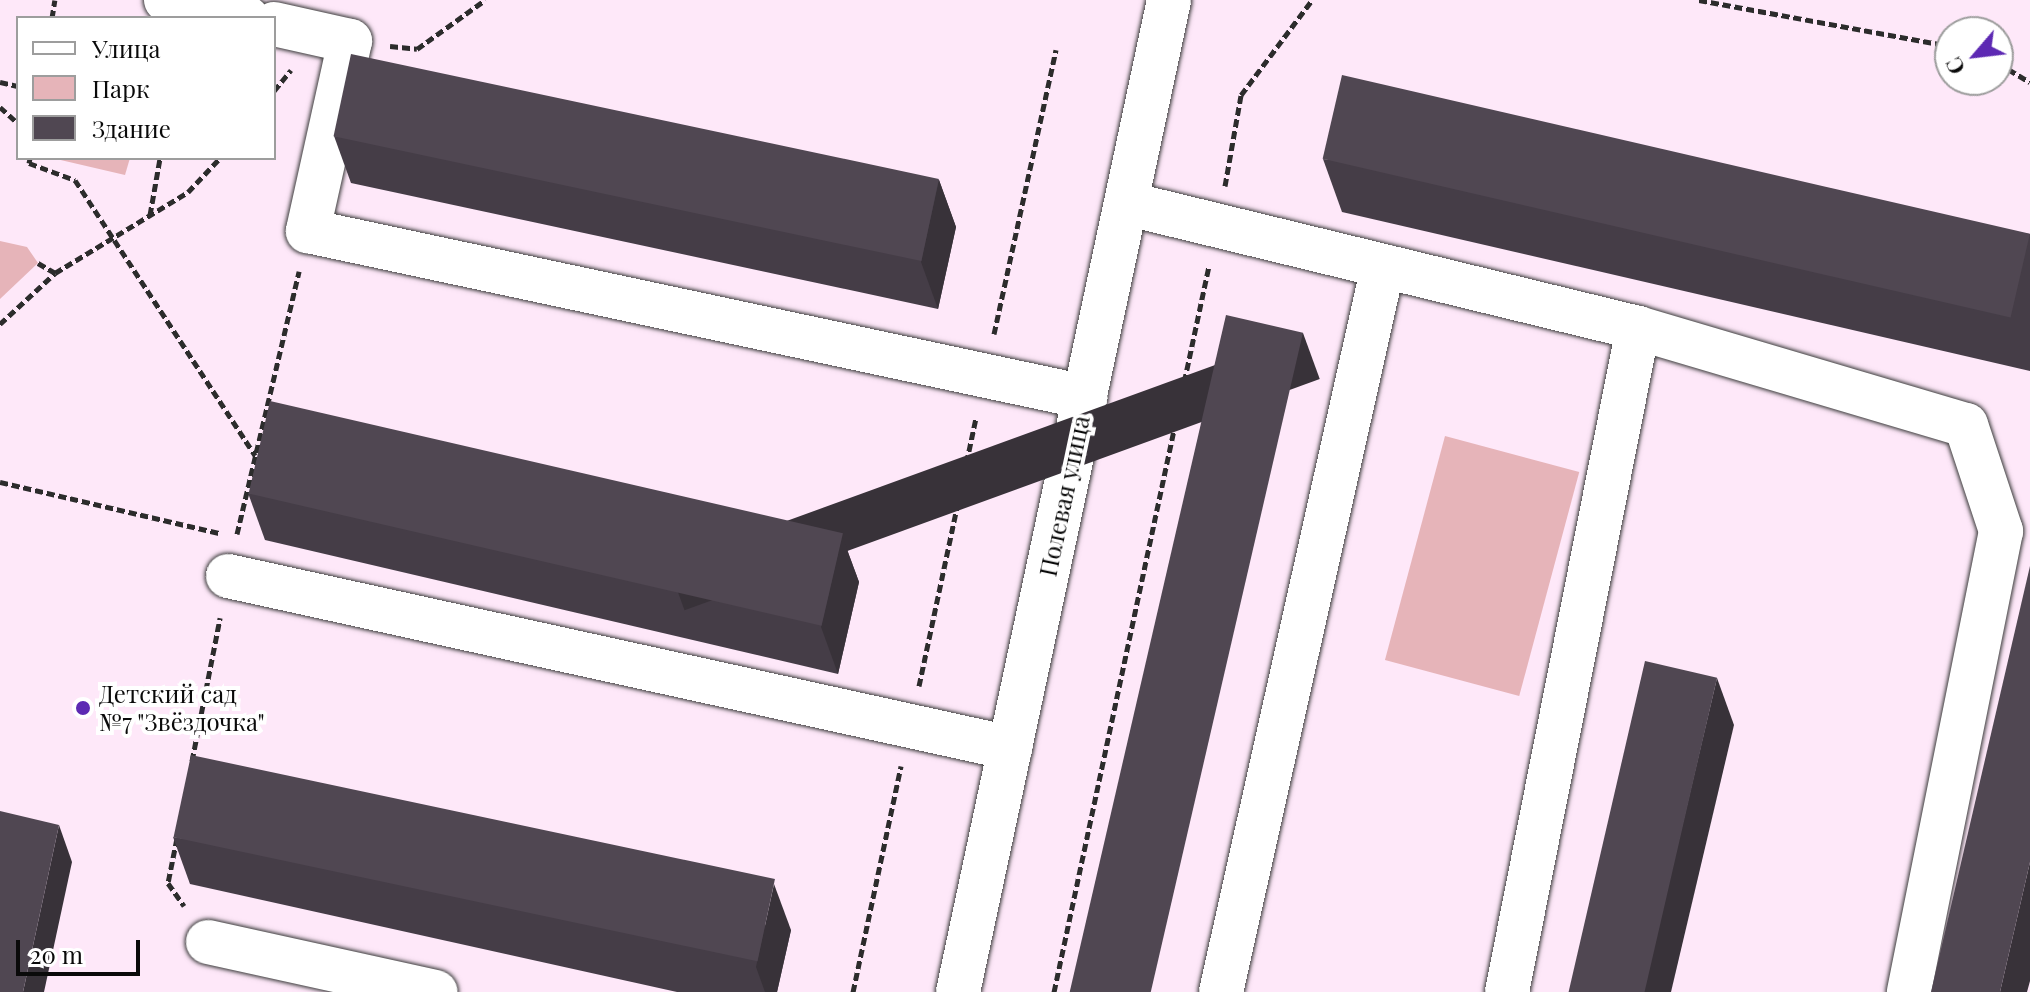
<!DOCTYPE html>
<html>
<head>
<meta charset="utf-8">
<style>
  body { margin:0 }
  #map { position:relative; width:2030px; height:992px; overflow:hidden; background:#fee8f9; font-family:"Playfair Display",serif }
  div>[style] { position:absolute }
  .green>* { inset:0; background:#e6b4b9; transform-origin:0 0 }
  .path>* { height:5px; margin-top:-2.5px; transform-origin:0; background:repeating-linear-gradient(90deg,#2c2c2c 0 8px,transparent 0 12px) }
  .roads { filter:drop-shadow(0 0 2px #3d3d3d) drop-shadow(0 0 2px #3d3d3d) }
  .minor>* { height:44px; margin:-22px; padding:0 22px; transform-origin:22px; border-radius:22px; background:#fff }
  .wall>* { inset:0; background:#453d47 }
  .shaded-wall>* { inset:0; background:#383239; transform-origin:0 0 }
  .building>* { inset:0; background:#504752; transform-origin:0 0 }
  .dots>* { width:22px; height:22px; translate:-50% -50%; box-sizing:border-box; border:4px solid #fff; border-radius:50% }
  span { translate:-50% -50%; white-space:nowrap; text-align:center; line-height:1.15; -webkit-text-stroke:8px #fff; paint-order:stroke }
  .street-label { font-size:24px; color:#0a0a0a }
  .poi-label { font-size:24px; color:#0a0a0a }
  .left { translate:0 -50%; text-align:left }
  .legend { position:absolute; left:16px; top:16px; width:260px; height:144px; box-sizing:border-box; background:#fff; border:2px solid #9d9d9d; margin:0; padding:10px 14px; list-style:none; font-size:24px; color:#0a0a0a }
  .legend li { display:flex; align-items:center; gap:16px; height:40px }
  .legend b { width:40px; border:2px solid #9d9d9d }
  .north { position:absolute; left:1934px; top:16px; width:80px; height:80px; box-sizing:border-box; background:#fff; border:2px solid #9d9d9d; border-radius:50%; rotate:242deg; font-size:22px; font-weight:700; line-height:32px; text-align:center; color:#0a0a0a }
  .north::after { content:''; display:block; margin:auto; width:28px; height:36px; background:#5d29b3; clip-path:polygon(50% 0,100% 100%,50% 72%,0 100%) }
  .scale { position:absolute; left:16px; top:940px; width:124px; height:36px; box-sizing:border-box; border:4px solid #0a0a0a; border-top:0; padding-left:10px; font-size:24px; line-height:28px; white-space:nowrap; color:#0a0a0a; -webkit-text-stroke:6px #fff; paint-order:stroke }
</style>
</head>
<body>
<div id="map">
  <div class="green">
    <div style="clip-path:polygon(52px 158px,130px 158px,125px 175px)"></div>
    <div style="clip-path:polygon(0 241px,27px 247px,38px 263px,0 299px)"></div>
    <div style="left:1445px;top:436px;width:139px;height:232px;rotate:15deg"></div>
  </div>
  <div class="path">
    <div style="left:1699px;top:0;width:255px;rotate:10.4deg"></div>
    <div style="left:52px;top:18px;width:18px;rotate:-81deg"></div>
    <div style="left:390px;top:46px;width:27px;rotate:6deg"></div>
    <div style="left:417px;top:49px;width:84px;rotate:-35.8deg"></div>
    <div style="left:1998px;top:63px;width:37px;rotate:31deg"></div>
    <div style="left:0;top:82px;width:18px;rotate:13deg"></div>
    <div style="left:274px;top:91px;width:27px;rotate:-51deg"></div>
    <div style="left:0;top:107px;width:24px;rotate:42deg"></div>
    <div style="left:30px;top:158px;width:5px;rotate:101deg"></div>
    <div style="left:29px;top:163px;width:49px;rotate:20.3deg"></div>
    <div style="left:75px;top:180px;width:329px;rotate:56.8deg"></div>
    <div style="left:1225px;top:186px;width:92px;rotate:-80deg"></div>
    <div style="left:1241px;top:95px;width:119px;rotate:-53.2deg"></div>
    <div style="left:150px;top:215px;width:58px;rotate:-80deg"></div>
    <div style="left:38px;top:263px;width:20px;rotate:30deg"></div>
    <div style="left:0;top:324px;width:75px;rotate:-42.8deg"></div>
    <div style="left:55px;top:273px;width:156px;rotate:-31.3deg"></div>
    <div style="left:188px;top:192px;width:47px;rotate:-46.7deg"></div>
    <div style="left:994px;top:334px;width:291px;rotate:-77.7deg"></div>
    <div style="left:0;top:482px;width:226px;rotate:13.1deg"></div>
    <div style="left:237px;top:534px;width:270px;rotate:-76.7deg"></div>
    <div style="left:919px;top:686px;width:274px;rotate:-78deg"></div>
    <div style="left:192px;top:761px;width:146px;rotate:-78.9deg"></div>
    <div style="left:177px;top:838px;width:46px;rotate:101.3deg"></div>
    <div style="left:168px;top:883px;width:28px;rotate:55deg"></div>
    <div style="left:853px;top:992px;width:231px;rotate:-78deg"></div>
    <div style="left:1054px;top:992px;width:742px;rotate:-77.95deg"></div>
  </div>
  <div class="roads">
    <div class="minor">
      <div style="left:166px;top:0;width:83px;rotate:12.5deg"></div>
      <div style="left:274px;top:24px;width:78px;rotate:12.6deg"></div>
      <div style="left:350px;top:41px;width:195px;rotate:102.5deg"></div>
      <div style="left:308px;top:231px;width:795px;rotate:12.06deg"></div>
      <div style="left:1129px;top:204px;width:524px;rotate:13.69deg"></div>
      <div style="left:1638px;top:328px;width:342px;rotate:16.5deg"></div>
      <div style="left:1966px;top:425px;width:112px;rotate:71.7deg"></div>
      <div style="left:2001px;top:531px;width:470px;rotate:101.3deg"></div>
      <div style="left:228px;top:576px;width:801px;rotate:12.4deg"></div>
      <div style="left:208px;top:942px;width:233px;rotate:12.4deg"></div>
      <div style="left:958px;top:992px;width:1014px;rotate:-77.99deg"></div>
      <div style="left:1221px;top:992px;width:744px;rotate:-77.42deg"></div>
      <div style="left:1507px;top:992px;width:677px;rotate:-78.84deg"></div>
    </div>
  </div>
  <div class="wall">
    <div style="clip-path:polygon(334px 136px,939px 180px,956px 227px,938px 309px,351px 183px)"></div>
    <div style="clip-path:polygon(1323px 159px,2030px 234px,2030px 371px,1342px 212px)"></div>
    <div style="clip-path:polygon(248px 493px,842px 536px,859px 582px,838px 674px,265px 540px)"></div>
    <div style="clip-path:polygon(173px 837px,791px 930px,777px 992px,677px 992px,190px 884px)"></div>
  </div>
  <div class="shaded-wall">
    <div style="clip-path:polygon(939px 180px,956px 227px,938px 309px,921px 262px)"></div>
    <div style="left:1303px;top:333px;width:49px;height:676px;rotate:70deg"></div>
    <div style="clip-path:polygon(842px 536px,859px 582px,838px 674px,821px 627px)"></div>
    <div style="clip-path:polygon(1717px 678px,1734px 725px,1671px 992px,1643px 992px)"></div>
    <div style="clip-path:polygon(59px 825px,72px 862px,44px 992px,23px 992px)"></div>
    <div style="clip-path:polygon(2030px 862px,2030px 981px,2027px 992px,2000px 992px)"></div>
    <div style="clip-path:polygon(774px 884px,791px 930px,777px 992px,765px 992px,756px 967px)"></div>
  </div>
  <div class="building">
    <div style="left:351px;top:54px;width:601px;height:84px;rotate:12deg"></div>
    <div style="left:1342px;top:75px;width:706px;height:86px;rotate:13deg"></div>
    <div style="left:1226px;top:315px;width:79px;height:695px;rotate:13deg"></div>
    <div style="left:270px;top:401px;width:588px;height:95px;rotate:13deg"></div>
    <div style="clip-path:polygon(2030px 566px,2030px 862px,2000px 992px,1931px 992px)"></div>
    <div style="left:1645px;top:661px;width:74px;height:340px;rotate:13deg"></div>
    <div style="left:191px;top:755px;width:597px;height:84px;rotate:12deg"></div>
    <div style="clip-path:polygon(0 811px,59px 825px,23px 992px,0 992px)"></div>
  </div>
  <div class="dots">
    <div style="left:83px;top:708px;background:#5d29b3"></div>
  </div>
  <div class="street-label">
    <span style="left:1064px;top:496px;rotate:-78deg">Полевая улица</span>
  </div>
  <div class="poi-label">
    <span class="left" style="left:99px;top:708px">Детский сад<br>№7 "Звёздочка"</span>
  </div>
  <ul class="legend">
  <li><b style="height:10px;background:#fff"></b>Улица</li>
  <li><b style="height:22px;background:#e6b4b9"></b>Парк</li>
  <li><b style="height:22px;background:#504752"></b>Здание</li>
  </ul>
  <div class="north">С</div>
  <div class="scale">20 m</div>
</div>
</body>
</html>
